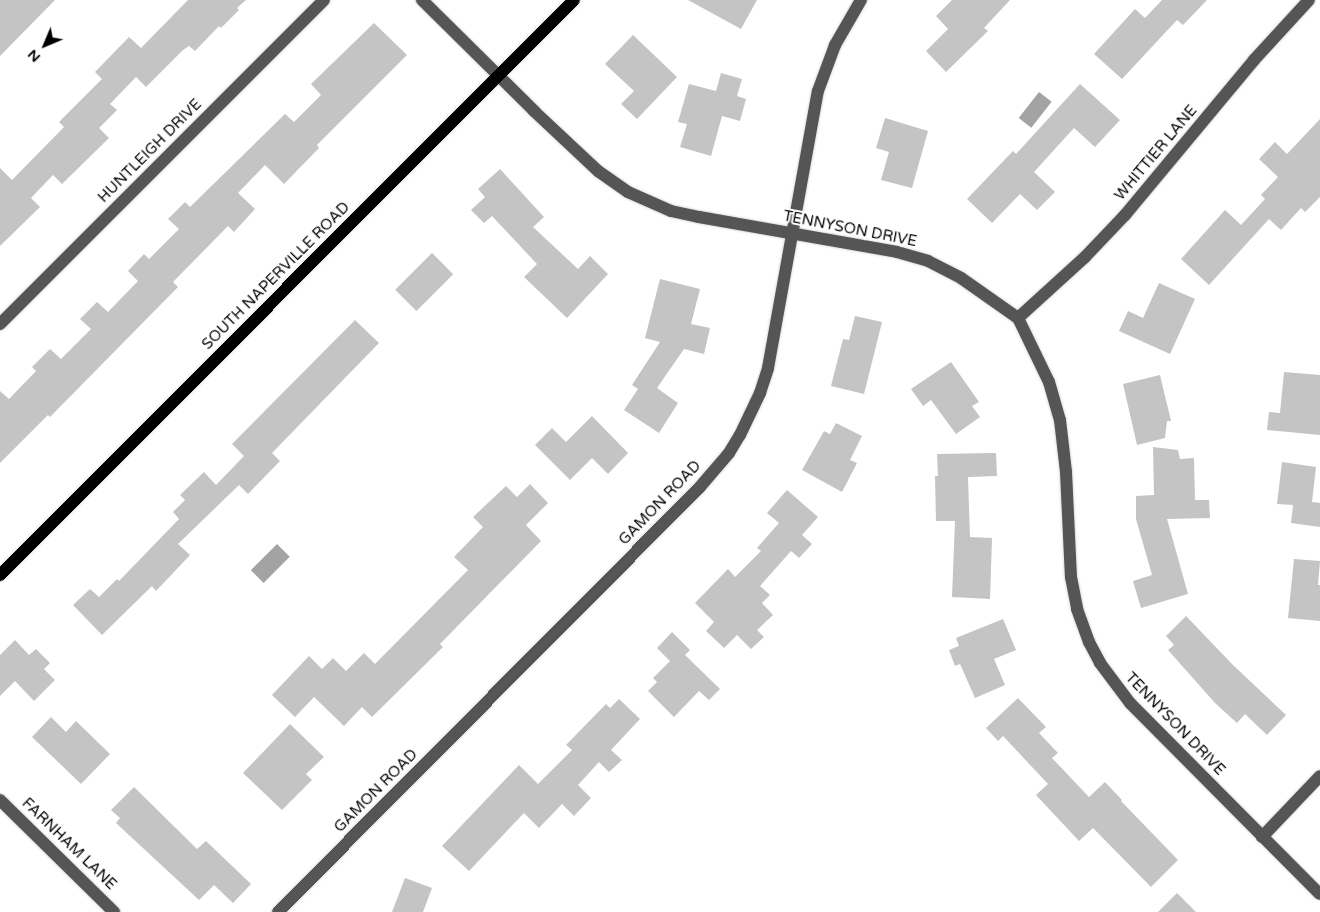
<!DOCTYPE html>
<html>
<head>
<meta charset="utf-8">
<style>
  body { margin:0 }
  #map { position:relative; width:1320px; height:912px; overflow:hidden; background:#fff; font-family:"Varela Round",sans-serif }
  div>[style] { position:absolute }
  .water>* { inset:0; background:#a3a3a3; transform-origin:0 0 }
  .building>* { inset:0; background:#c4c4c4; transform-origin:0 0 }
  .roads { filter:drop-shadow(0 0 1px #dbdbdb) drop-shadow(0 0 1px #dbdbdb) }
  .minor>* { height:12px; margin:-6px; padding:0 6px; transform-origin:6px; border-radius:6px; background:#555 }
  .major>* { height:12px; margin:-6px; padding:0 6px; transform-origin:6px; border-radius:6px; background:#000 }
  span { translate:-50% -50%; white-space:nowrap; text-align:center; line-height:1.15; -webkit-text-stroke:4px #fff; paint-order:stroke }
  .street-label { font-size:15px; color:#000 }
  .north { position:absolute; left:20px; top:20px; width:50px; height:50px; -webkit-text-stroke:4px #fff; paint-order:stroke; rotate:225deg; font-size:14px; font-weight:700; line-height:20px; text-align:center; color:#000 }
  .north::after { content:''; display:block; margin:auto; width:18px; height:22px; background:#000; clip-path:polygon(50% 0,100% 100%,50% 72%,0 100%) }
</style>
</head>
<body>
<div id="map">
  <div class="water">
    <div style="left:1039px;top:92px;width:16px;height:33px;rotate:38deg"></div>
    <div style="left:277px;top:544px;width:18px;height:37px;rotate:45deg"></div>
  </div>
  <div class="building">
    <div style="clip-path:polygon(0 0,55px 0,0 56px)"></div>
    <div style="clip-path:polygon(188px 0,246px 0,237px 8px,239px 10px,221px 28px,219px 26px,195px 51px,189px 46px,183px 50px,146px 87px,136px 77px,110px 104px,117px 110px,99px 128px,109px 138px,62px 184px,53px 175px,31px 198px,40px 207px,0 246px,0 168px,12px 180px,64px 127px,59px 122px,102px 79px,95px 72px,129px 37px,141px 48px)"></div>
    <div style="clip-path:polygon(688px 0,757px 0,741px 29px)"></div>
    <div style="clip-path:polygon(952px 0,1010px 0,984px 28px,988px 31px,946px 72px,926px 51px,948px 29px,936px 16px)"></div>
    <div style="clip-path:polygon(1162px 0,1207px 0,1183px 25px,1177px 20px,1122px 79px,1094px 54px,1135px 9px,1145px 18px)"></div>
    <div style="clip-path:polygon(374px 23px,407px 55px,317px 145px,319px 148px,284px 184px,265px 165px,238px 193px,255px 209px,234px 232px,228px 226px,173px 282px,178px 287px,50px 417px,48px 415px,0 463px,0 391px,9px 399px,36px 371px,32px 367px,50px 349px,61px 359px,91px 329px,80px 319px,97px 302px,108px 312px,138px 281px,128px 271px,144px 254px,149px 259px,179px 229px,168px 219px,185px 202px,190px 207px,285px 114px,294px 122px,321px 95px,311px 84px)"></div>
    <div style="clip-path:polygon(633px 35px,677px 77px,637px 119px,621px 104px,634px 91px,605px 64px)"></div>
    <div style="clip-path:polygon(721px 73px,742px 79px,737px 96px,746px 99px,740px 121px,722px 116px,711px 156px,680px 147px,687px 124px,678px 122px,689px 84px,716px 91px)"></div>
    <div style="clip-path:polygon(1080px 84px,1120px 120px,1095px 147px,1074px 128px,1034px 172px,1055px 192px,1037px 210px,1020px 194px,992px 223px,967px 199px,1013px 151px,1016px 154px)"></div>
    <div style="clip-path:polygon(885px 118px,928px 131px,912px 188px,881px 180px,889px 152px,876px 148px)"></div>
    <div style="clip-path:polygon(1320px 119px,1320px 197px,1305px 212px,1301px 208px,1281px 230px,1269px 219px,1209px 285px,1181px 259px,1225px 210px,1241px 225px,1265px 199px,1261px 195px,1278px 177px,1259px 159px,1275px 142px,1287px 154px)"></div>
    <div style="clip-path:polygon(500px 169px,544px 217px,533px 227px,578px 269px,590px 256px,608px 274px,567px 318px,524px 277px,537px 264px,492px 216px,484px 223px,471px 210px,485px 197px,478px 189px)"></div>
    <div style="left:432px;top:253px;width:30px;height:52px;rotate:45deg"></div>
    <div style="clip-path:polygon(660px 279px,700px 289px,691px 324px,710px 328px,704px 354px,684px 349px,657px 388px,678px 403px,659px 433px,624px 410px,638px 389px,632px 385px,660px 342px,645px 338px)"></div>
    <div style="clip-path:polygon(1159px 283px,1195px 299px,1170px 354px,1119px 331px,1128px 311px,1143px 318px)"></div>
    <div style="clip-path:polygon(855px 316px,882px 322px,864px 394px,831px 386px,843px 339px,849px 340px)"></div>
    <div style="clip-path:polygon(355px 320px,379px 343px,272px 453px,280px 461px,248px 494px,239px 485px,178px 544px,190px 555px,156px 591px,152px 586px,102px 635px,73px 605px,90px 589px,99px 597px,117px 579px,119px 581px,179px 519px,173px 512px,185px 500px,180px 495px,204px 472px,216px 485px,244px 456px,232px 444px)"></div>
    <div style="clip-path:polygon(951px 362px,979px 402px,972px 406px,980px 417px,956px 434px,931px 400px,923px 406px,911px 389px)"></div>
    <div style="clip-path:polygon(1284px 372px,1320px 375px,1320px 435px,1267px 430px,1269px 412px,1280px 413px)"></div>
    <div style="clip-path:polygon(1160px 375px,1171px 421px,1167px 421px,1165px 438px,1137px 445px,1123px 384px)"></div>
    <div style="clip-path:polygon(592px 416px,628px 453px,608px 474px,592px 458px,570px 480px,535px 445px,552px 428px,566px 442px)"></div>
    <div style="clip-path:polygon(836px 423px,862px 436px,850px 460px,857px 463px,842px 492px,802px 470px,824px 431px,830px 434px)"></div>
    <div style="clip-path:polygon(1153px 447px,1178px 450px,1180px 459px,1194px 458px,1195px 500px,1209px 500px,1210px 518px,1167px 519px,1188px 594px,1141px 608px,1133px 581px,1152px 575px,1136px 519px,1136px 496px,1154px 495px)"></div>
    <div style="clip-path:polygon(996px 453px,997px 476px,968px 477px,970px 537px,992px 538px,990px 599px,952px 597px,955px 521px,936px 521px,935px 476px,938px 476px,937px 454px)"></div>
    <div style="clip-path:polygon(1282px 462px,1316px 467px,1312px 502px,1320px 503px,1320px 527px,1291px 523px,1293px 505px,1277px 504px)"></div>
    <div style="clip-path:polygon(530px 484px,548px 503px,526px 525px,541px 541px,440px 644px,443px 647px,372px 717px,362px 707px,344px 726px,314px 697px,295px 717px,272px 695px,309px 656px,322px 669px,333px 658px,346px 671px,364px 653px,375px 664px,468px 570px,454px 557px,483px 527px,473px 517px,506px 486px,517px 497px)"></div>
    <div style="clip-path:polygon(787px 490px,818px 517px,802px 535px,812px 544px,799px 558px,791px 551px,760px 586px,770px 595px,762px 603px,773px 615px,757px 630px,764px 637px,751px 649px,737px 635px,724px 648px,706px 631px,714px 622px,695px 603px,728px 569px,735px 577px,761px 551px,757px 548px,779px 523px,767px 513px)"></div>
    <div style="clip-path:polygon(1294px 559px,1320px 561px,1318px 585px,1320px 585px,1320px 621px,1288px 618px)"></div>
    <div style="clip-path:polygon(1186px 616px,1233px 665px,1286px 715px,1267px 735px,1245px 714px,1237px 723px,1215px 703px,1168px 650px,1174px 645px,1166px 636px)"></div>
    <div style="clip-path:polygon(1003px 619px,1016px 650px,994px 659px,1005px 685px,975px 698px,960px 664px,955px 666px,949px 650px,959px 646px,956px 638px)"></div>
    <div style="clip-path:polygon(672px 632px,690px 650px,685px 655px,720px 689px,709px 700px,699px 691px,674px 717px,648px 691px,657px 682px,653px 678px,670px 661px,657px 648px)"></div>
    <div style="clip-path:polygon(15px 640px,29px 655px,36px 649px,50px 663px,44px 669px,55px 680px,34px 701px,15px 681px,0 696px,0 655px)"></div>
    <div style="clip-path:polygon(1018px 698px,1046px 727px,1039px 733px,1058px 753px,1052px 758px,1089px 797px,1105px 782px,1122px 800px,1121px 801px,1178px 860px,1151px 887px,1093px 828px,1079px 841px,1036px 795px,1048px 784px,1003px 736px,998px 741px,986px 728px)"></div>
    <div style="clip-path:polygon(619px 699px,640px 719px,611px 750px,622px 760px,609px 772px,599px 762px,578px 785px,591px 798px,574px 816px,562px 804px,539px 828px,524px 813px,469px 871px,442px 846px,519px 765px,538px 784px,572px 750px,566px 745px,606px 704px,610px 708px)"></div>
    <div style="clip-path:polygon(51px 717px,66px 732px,76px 721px,110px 754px,81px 784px,32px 737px)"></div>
    <div style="clip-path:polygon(290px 724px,324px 757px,306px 774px,312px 780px,282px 810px,243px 773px)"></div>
    <div style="clip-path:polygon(134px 787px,197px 849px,206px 841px,251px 884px,233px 903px,214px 885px,199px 900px,116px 823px,120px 818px,111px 810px)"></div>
    <div style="clip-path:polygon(405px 878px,432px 888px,423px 912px,392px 912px)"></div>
    <div style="clip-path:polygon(1177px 893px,1196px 912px,1158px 912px)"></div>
  </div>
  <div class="roads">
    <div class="minor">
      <div style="left:422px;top:0;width:158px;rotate:44.7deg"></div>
      <div style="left:534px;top:111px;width:88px;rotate:43.2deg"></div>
      <div style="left:598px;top:171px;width:37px;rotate:35deg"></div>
      <div style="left:628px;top:192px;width:47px;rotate:23.8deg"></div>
      <div style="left:671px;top:211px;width:29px;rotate:12deg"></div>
      <div style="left:699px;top:217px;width:201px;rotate:10deg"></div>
      <div style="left:897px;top:252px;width:32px;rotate:16deg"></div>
      <div style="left:928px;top:261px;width:37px;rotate:27deg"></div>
      <div style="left:961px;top:278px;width:70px;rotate:35.1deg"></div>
      <div style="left:1018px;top:318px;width:71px;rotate:64.2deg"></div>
      <div style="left:1049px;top:382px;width:40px;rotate:74deg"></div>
      <div style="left:1060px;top:420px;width:52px;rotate:83.4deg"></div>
      <div style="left:1066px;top:472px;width:105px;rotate:87.3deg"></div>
      <div style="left:1071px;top:577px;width:33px;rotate:79deg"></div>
      <div style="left:1077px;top:609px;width:35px;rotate:70deg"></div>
      <div style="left:1089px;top:642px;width:24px;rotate:62deg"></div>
      <div style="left:1100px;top:663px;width:50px;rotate:53.1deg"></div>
      <div style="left:1130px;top:703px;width:269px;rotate:45.2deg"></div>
      <div style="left:1018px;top:318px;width:91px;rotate:-42.3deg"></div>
      <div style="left:1085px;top:257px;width:58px;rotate:-46.4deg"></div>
      <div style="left:1125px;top:215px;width:202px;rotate:-50.2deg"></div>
      <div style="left:1254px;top:60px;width:81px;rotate:-47.5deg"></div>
      <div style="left:0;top:324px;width:458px;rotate:-45deg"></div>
      <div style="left:0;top:800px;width:160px;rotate:44.5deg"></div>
      <div style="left:1262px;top:837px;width:84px;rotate:-46.4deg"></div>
      <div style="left:278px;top:912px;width:598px;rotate:-45.2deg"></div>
      <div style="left:699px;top:488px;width:46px;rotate:-49.4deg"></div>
      <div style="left:729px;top:453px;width:21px;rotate:-59deg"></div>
      <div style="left:740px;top:435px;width:47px;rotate:-64.5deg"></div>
      <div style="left:760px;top:393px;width:26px;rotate:-72deg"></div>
      <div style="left:768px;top:368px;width:281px;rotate:-79.8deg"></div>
      <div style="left:818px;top:91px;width:49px;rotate:-69.7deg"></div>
      <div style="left:835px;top:45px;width:52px;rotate:-60deg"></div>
    </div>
    <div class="major">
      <div style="left:0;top:575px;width:812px;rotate:-45.05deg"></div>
    </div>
  </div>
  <div class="street-label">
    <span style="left:150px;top:151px;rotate:-45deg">HUNTLEIGH DRIVE</span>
    <span style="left:1156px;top:153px;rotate:-50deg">WHITTIER LANE</span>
    <span style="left:850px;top:229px;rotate:11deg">TENNYSON DRIVE</span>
    <span style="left:276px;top:276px;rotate:-45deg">SOUTH NAPERVILLE ROAD</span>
    <span style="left:660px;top:503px;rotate:-46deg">GAMON ROAD</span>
    <span style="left:1175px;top:724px;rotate:46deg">TENNYSON DRIVE</span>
    <span style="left:376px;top:791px;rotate:-45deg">GAMON ROAD</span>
    <span style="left:69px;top:844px;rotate:44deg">FARNHAM LANE</span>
  </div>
  <div class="north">N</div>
</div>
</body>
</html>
